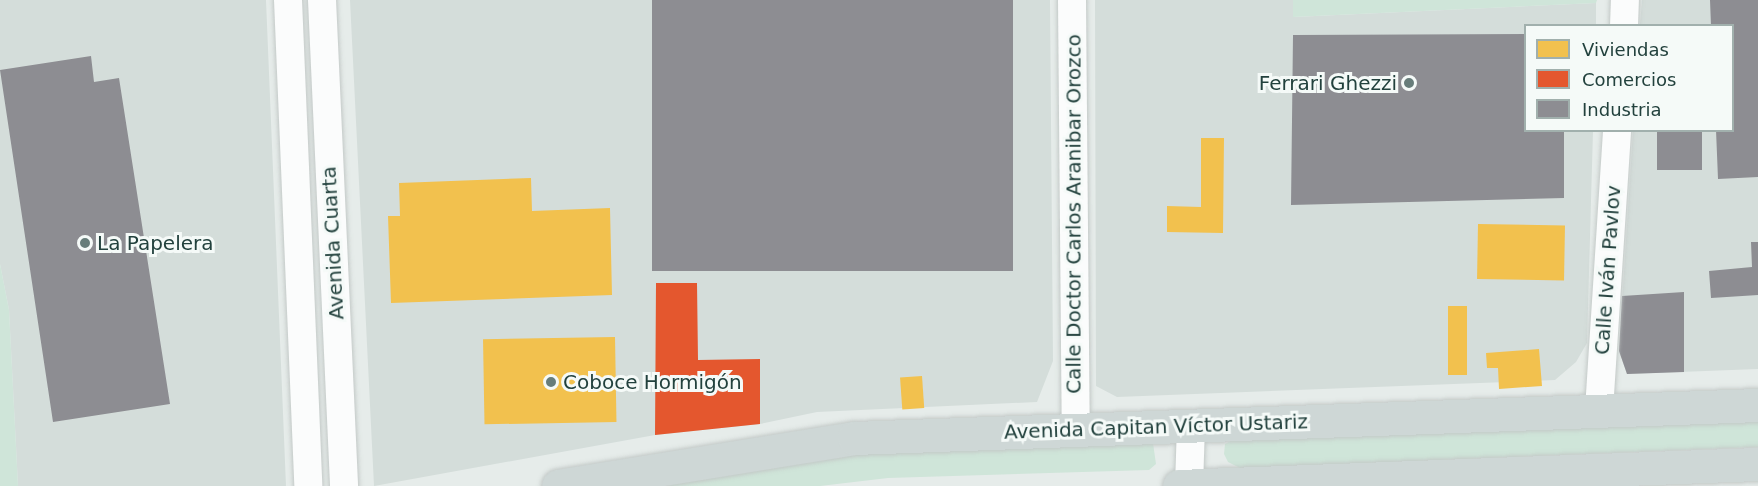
<!DOCTYPE html>
<html>
<head>
<meta charset="utf-8">
<style>
  body { margin:0 }
  #map { position:relative; width:1758px; height:486px; overflow:hidden; background:#e6ecea; font-family:"DejaVu Sans",sans-serif }
  div>[style] { position:absolute }
  .built>* { inset:0; background:#d4ddda }
  .green>* { inset:0; background:#cfe5d9 }
  .homes>* { inset:0; background:#f2c14e; transform-origin:0 0 }
  .shops>* { inset:0; background:#e4572e }
  .industry>* { inset:0; background:#8d8d92; transform-origin:0 0 }
  .roads { filter:drop-shadow(0 0 2px #c3c9c7) drop-shadow(0 0 2px #c3c9c7) }
  .minor>* { height:28px; margin:-14px; padding:0 14px; transform-origin:14px; border-radius:14px; background:#fbfcfc }
  .major>* { height:33px; margin:-16.5px; padding:0 16.5px; transform-origin:16.5px; border-radius:16.5px; background:#ced7d6 }
  .dots>* { width:16px; height:16px; translate:-50% -50%; box-sizing:border-box; border:3px solid #f5faf8; border-radius:50% }
  span { translate:-50% -50%; white-space:nowrap; text-align:center; line-height:1.15; -webkit-text-stroke:6px #f5faf8; paint-order:stroke }
  .poi-label { font-size:20px; color:#22413d }
  .right { translate:-100% -50%; text-align:right }
  .left { translate:0 -50%; text-align:left }
  .street-label { font-size:20px; color:#22413d }
  .legend { position:absolute; left:1524px; top:24px; width:210px; height:108px; box-sizing:border-box; background:#f5faf8; border:2px solid #a1b0ad; margin:0; padding:8px 10px; list-style:none; font-size:18px; color:#22413d }
  .legend li { display:flex; align-items:center; gap:12px; height:30px }
  .legend b { width:30px; border:2px solid #a1b0ad }
</style>
</head>
<body>
<div id="map">
  <div class="built">
    <div style="clip-path:polygon(0 0,266px 0,286px 486px,18px 486px,9px 310px,0 264px)"></div>
    <div style="clip-path:polygon(350px 0,1050px 0,1053px 361px,1037px 402px,817px 412px,760px 424px,655px 435px,374px 486px)"></div>
    <div style="clip-path:polygon(1095px 0,1293px 0,1294px 17px,1596px 3px,1596px 25px,1526px 26px,1526px 130px,1593px 131px,1587px 343px,1576px 362px,1555px 380px,1117px 397px,1096px 386px)"></div>
    <div style="clip-path:polygon(1642px 0,1758px 0,1758px 369px,1627px 374px,1619px 351px,1633px 131px,1732px 130px,1732px 26px,1640px 25px)"></div>
  </div>
  <div class="green">
    <div style="clip-path:polygon(1293px 0,1597px 0,1596px 3px,1293px 17px)"></div>
    <div style="clip-path:polygon(0 264px,9px 310px,18px 486px,0 486px)"></div>
    <div style="clip-path:polygon(1758px 418px,1758px 447px,1240px 468px,1228px 462px,1224px 454px,1225px 444px,1236px 438px)"></div>
    <div style="clip-path:polygon(1153px 443px,1156px 464px,1149px 470px,888px 478px,820px 486px,659px 486px,848px 454px)"></div>
  </div>
  <div class="homes">
    <div style="clip-path:polygon(1201px 138px,1224px 138px,1223px 233px,1167px 232px,1167px 206px,1201px 207px)"></div>
    <div style="clip-path:polygon(531px 178px,532px 211px,610px 208px,612px 295px,391px 303px,388px 216px,400px 216px,399px 183px)"></div>
    <div style="left:1478px;top:224px;width:87px;height:55px;rotate:1deg"></div>
    <div style="left:1448px;top:306px;width:19px;height:69px"></div>
    <div style="left:615px;top:337px;width:85px;height:132px;rotate:89deg"></div>
    <div style="clip-path:polygon(1539px 349px,1542px 386px,1499px 389px,1498px 368px,1487px 368px,1486px 353px)"></div>
    <div style="left:922px;top:376px;width:32px;height:22px;rotate:86deg"></div>
  </div>
  <div class="shops">
    <div style="clip-path:polygon(656px 283px,697px 283px,698px 360px,760px 359px,760px 424px,655px 435px)"></div>
  </div>
  <div class="industry">
    <div style="left:652px;top:0;width:361px;height:271px"></div>
    <div style="clip-path:polygon(1710px 0,1758px 0,1758px 177px,1718px 179px,1716px 130px,1732px 130px,1732px 26px,1711px 26px)"></div>
    <div style="clip-path:polygon(1526px 34px,1526px 130px,1564px 130px,1564px 198px,1291px 205px,1293px 35px)"></div>
    <div style="clip-path:polygon(91px 56px,94px 82px,119px 78px,170px 404px,53px 422px,0 70px)"></div>
    <div style="left:1657px;top:130px;width:45px;height:40px"></div>
    <div style="clip-path:polygon(1751px 242px,1758px 242px,1758px 295px,1711px 298px,1709px 271px,1752px 267px)"></div>
    <div style="clip-path:polygon(1684px 292px,1684px 372px,1627px 374px,1619px 351px,1622px 296px)"></div>
  </div>
  <div class="roads">
    <div class="minor">
      <div style="left:288px;top:0;width:486px;rotate:87.6deg"></div>
      <div style="left:322px;top:0;width:486px;rotate:87.4deg"></div>
      <div style="left:1072px;top:0;width:429px;rotate:89.5deg"></div>
      <div style="left:1624px;top:26px;width:26px;rotate:-88deg"></div>
      <div style="left:1599px;top:410px;width:281px;rotate:-86.3deg"></div>
      <div style="left:1189px;top:486px;width:59px;rotate:-88.1deg"></div>
    </div>
    <div class="major">
      <div style="left:558px;top:486px;width:300px;rotate:-9.2deg"></div>
      <div style="left:854px;top:438px;width:905px;rotate:-2.09deg"></div>
      <div style="left:1179px;top:486px;width:579px;rotate:-2.18deg"></div>
    </div>
  </div>
  <div class="dots">
    <div style="left:1409px;top:83px;background:#677d7a"></div>
    <div style="left:85px;top:243px;background:#677d7a"></div>
    <div style="left:551px;top:382px;background:#677d7a"></div>
  </div>
  <div class="poi-label">
    <span class="right" style="left:1397px;top:83px">Ferrari Ghezzi</span>
    <span class="left" style="left:97px;top:243px">La Papelera</span>
    <span class="left" style="left:563px;top:382px">Coboce Hormigón</span>
  </div>
  <div class="street-label">
    <span style="left:1074px;top:214px;rotate:-90deg">Calle Doctor Carlos Aranibar Orozco</span>
    <span style="left:333px;top:243px;rotate:-93deg">Avenida Cuarta</span>
    <span style="left:1608px;top:270px;rotate:-86deg">Calle Iván Pavlov</span>
    <span style="left:1156px;top:427px;rotate:-2deg">Avenida Capitan Víctor Ustariz</span>
  </div>
  <ul class="legend">
  <li><b style="height:16px;background:#f2c14e"></b>Viviendas</li>
  <li><b style="height:16px;background:#e4572e"></b>Comercios</li>
  <li><b style="height:16px;background:#8d8d92"></b>Industria</li>
  </ul>
</div>
</body>
</html>
